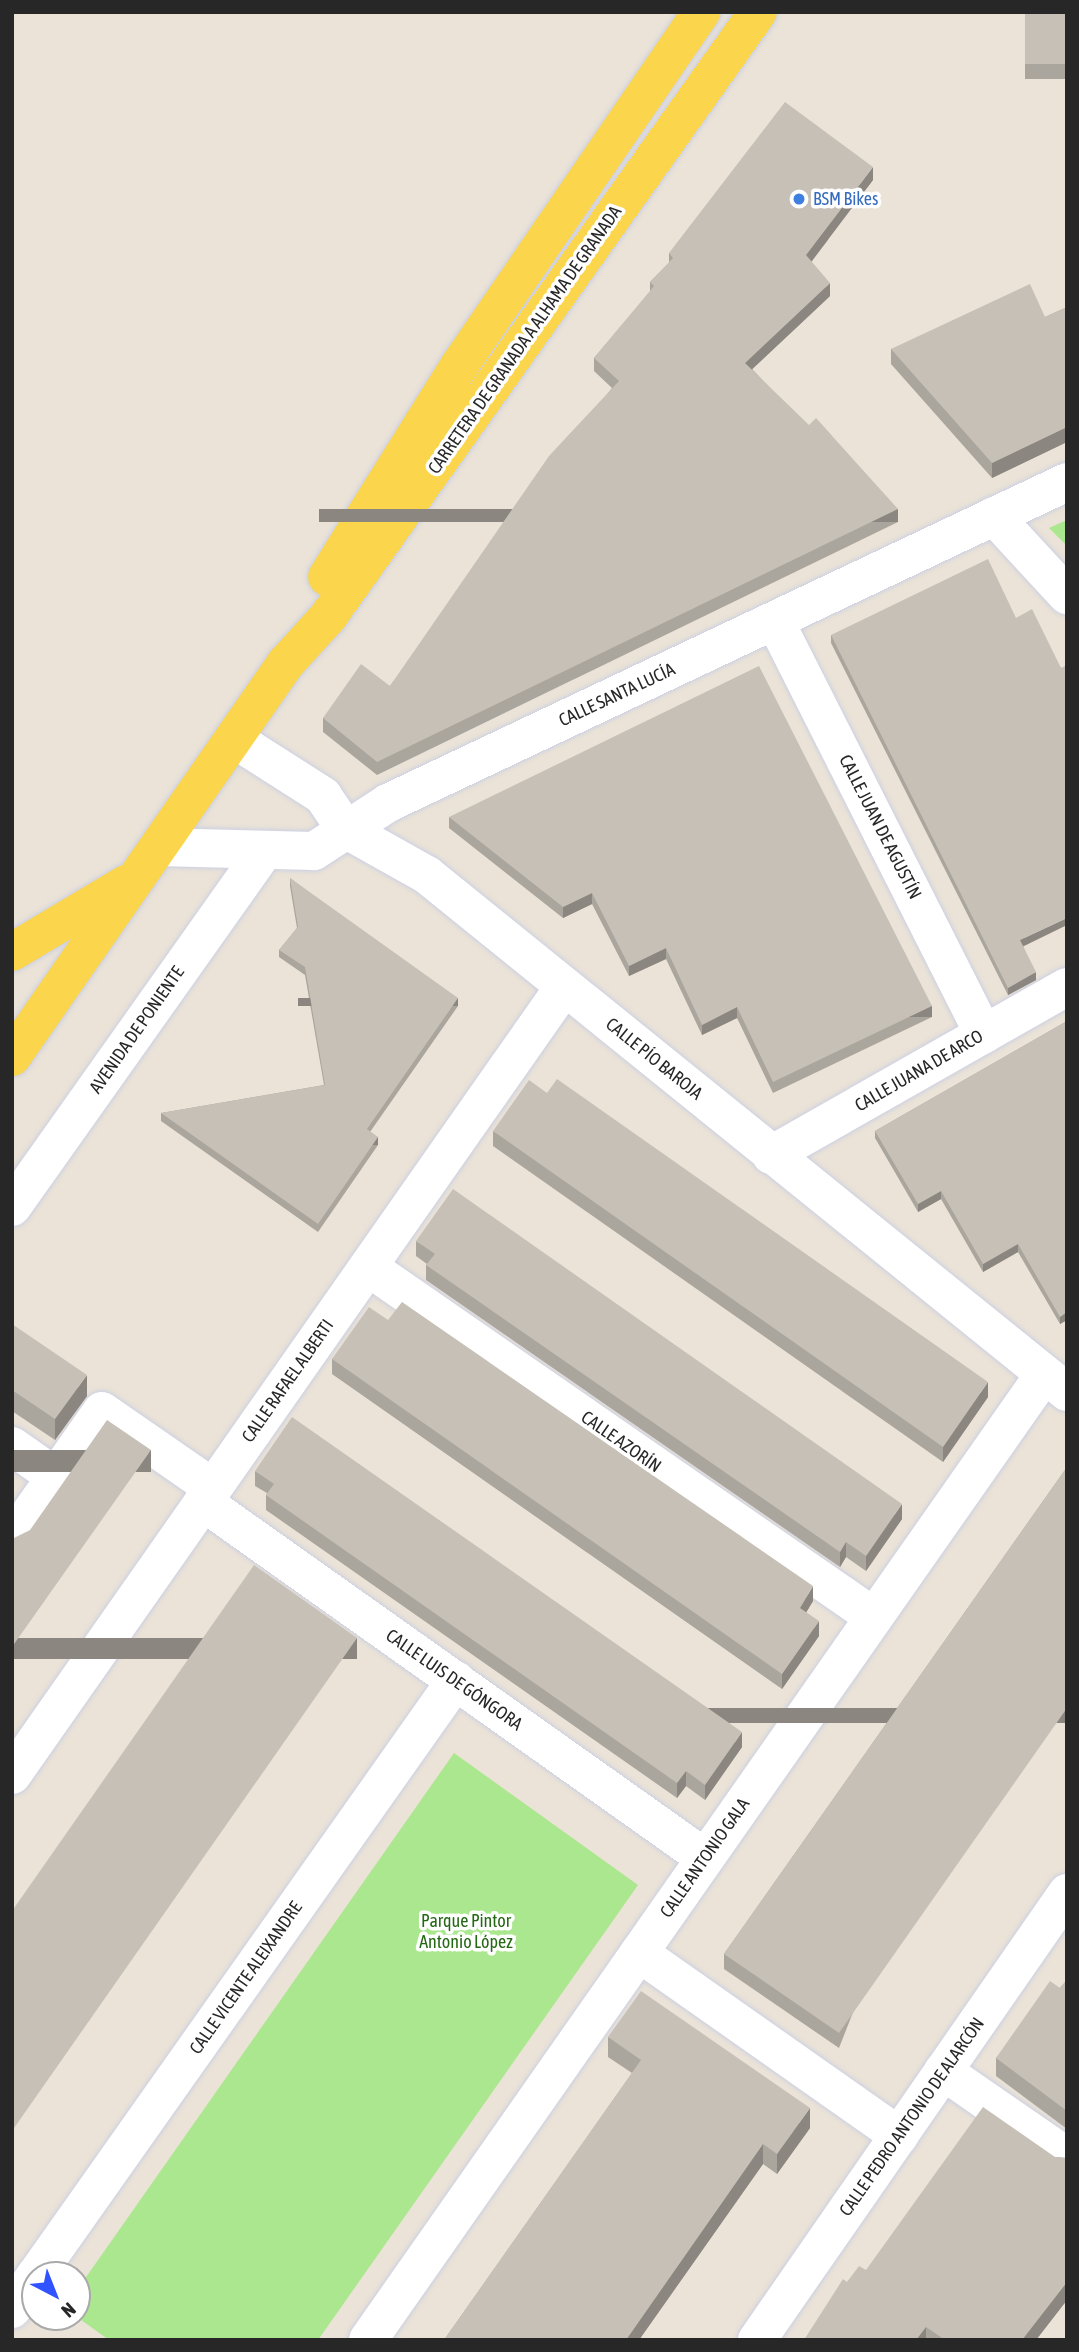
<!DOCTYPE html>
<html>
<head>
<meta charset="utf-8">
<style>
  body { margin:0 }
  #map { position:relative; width:1079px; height:2352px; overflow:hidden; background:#ebe3d7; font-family:"Asap Condensed",sans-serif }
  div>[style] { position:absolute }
  .green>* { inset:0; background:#abe78e }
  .roads { filter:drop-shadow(0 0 2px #ccd0e2) drop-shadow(0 0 2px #ccd0e2) }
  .minor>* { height:38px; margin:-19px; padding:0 19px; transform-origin:19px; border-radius:19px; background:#fff }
  .major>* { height:38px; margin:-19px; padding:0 19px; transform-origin:19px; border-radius:19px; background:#fbd54c }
  .wall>* { inset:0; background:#aaa59d; transform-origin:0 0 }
  .shaded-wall>* { inset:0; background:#8b8680; transform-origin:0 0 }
  .building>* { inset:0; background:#c6c0b7; transform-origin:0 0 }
  .dots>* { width:19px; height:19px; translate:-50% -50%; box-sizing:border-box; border:4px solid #fff; border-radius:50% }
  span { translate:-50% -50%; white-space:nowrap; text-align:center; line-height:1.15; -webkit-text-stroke:7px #fff; paint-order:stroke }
  .shop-label { font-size:18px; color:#366cbe }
  .left { translate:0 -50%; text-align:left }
  .street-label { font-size:18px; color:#272727 }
  .park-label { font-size:18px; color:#246813 }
  .frame { position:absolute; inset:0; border:14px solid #272727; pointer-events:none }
  .north { position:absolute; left:21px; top:2261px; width:70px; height:70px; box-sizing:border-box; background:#fff; border:2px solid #a9a9a9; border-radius:50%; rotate:138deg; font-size:19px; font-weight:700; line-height:28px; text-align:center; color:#272727 }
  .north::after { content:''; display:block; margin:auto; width:24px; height:32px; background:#3053ff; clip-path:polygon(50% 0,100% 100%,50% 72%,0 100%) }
</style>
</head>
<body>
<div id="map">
  <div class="green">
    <div style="clip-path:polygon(1067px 520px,1067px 546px,1049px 528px)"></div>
    <div style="clip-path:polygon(454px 1753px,638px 1885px,318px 2340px,109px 2340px,77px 2317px,77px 2290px)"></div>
  </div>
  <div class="roads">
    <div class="minor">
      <div style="left:994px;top:516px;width:108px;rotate:47.3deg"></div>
      <div style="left:775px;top:621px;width:463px;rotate:63.2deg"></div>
      <div style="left:234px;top:739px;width:106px;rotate:32.6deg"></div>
      <div style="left:323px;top:796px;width:40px;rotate:56deg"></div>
      <div style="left:345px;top:829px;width:94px;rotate:29.3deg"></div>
      <div style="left:427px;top:875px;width:823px;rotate:38.93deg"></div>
      <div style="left:158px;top:847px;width:156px;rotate:1.5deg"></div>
      <div style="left:314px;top:851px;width:88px;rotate:-33deg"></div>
      <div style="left:388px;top:803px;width:751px;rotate:-25.3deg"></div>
      <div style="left:771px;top:1155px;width:340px;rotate:-29.6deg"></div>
      <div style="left:12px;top:1207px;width:435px;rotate:-54.7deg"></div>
      <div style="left:368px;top:1267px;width:615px;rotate:34.67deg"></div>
      <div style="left:12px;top:1446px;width:54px;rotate:35.2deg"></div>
      <div style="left:203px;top:1502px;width:615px;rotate:35.34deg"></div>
      <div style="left:12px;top:1539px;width:156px;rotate:-54.9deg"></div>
      <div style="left:102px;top:1411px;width:135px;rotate:34.7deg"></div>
      <div style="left:12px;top:1775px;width:962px;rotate:-54.99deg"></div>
      <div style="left:639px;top:1953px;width:318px;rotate:35.1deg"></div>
      <div style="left:943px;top:2071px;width:151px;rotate:34.7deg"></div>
      <div style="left:36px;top:2275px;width:728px;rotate:-54.78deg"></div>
      <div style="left:12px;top:2309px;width:40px;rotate:-55.1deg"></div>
      <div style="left:368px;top:2340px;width:1177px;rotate:-55deg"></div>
      <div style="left:757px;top:2340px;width:544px;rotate:-55.26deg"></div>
    </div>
    <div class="major">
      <div style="left:327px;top:577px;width:249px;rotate:-58deg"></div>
      <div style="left:459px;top:366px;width:429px;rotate:-55.6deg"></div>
      <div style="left:12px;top:952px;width:133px;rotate:-30.8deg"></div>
      <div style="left:12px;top:1057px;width:480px;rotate:-55.2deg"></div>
      <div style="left:286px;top:663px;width:62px;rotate:-47.6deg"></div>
      <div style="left:328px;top:617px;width:742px;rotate:-54.6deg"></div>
    </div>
  </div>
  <div class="wall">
    <div style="left:1025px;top:12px;width:42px;height:67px"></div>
    <div style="clip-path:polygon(873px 180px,811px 261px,830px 296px,752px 369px,898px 522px,377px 775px,323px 732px,323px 718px,390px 686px,612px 388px,594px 371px,594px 358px,650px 292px,650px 282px,669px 263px,669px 253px)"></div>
    <div style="clip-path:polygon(1067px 307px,1067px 442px,992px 478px,891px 364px,891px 349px,1045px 317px)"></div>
    <div style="clip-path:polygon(1016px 618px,1061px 668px,1023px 946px,1036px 980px,1008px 995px,831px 643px,831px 635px)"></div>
    <div style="clip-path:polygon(449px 817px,932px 1017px,773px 1093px,737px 1018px,702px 1035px,666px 959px,629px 976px,592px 904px,563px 918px,449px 828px)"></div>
    <div style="clip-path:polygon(290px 878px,458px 1006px,370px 1132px,378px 1145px,318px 1232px,161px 1121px,161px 1113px,324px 1085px,305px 975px,279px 957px,279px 950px,297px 928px,290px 886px)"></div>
    <div style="clip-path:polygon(1067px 1021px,1067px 1320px,1060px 1324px,1018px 1252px,983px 1272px,941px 1199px,918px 1212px,875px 1138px,875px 1131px)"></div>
    <div style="clip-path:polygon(493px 1131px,988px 1397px,943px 1462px,493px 1146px)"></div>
    <div style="clip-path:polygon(416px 1241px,902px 1519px,866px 1571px,846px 1557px,840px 1567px,426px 1280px,426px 1265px,427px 1264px,416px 1256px)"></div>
    <div style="clip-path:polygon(388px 1320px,813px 1601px,806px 1612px,819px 1636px,782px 1689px,332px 1374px,332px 1359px)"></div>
    <div style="clip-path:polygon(12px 1324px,87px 1396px,55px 1440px,12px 1411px)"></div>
    <div style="clip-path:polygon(1067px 1467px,839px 2048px,724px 1969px,724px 1954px)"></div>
    <div style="clip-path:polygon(255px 1471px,742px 1747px,705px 1800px,686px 1786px,677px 1798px,266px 1510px,266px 1495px,267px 1493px,255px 1486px)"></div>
    <div style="clip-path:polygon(1067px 1980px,1067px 2129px,996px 2076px,996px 2058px)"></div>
    <div style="clip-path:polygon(608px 2037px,810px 2128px,777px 2174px,763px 2164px,639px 2340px,444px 2340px,632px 2073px,608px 2057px)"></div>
    <div style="clip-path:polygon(1055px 2157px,1067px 2158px,1067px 2300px,1036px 2340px,804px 2340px,847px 2282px)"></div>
  </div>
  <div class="shaded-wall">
    <div style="clip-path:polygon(873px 167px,873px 180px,806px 269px,806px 255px)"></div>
    <div style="clip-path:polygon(830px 283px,830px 296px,745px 376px,745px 363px)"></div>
    <div style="clip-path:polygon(1067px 427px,1067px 442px,992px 478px,992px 463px)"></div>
    <div style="left:898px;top:509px;width:13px;height:579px;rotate:90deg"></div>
    <div style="clip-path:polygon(592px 893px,592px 904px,563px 918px,563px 907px)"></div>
    <div style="clip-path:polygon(1067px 918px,1067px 925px,1020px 948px,1020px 940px)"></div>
    <div style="clip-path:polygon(666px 948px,666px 959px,629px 976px,629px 966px)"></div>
    <div style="clip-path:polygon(1036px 972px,1036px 980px,1008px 995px,1008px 988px)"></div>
    <div style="left:458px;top:998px;width:8px;height:160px;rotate:90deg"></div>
    <div style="left:932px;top:1006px;width:11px;height:176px;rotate:90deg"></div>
    <div style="clip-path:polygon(737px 1007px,737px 1018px,702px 1035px,702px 1025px)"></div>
    <div style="left:378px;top:1137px;width:8px;height:106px;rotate:90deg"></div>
    <div style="clip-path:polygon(941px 1191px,941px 1199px,918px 1212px,918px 1204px)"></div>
    <div style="clip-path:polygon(1018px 1244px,1018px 1252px,983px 1272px,983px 1264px)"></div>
    <div style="clip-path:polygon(1067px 1312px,1067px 1320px,1060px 1324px,1060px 1317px)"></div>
    <div style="clip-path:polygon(87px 1375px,87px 1396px,55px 1440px,55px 1419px)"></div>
    <div style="clip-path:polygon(988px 1382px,988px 1397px,943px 1462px,943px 1447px)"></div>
    <div style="left:151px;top:1450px;width:22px;height:241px;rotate:90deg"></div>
    <div style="clip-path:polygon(902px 1504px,902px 1519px,866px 1571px,866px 1556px)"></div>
    <div style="clip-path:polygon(846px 1542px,846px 1557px,840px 1567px,840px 1552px)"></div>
    <div style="clip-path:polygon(813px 1586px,813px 1601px,800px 1623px,800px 1608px)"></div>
    <div style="clip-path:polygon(819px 1621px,819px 1636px,782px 1689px,782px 1674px)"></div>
    <div style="left:357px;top:1638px;width:21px;height:602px;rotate:90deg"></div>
    <div style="left:1067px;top:1708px;width:15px;height:397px;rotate:90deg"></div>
    <div style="clip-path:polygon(742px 1732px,742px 1747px,705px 1800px,705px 1785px)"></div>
    <div style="clip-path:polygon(686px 1771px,686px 1786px,677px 1798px,677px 1783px)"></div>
    <div style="clip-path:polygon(810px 2108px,810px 2128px,777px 2174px,777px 2154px)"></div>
    <div style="clip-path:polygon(763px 2144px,763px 2164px,639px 2340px,626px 2340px)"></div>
    <div style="clip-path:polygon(1067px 2282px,1067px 2300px,1036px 2340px,1022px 2340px)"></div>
    <div style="clip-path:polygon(926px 2327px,926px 2340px,916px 2340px)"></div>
  </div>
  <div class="building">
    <div style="left:1025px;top:12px;width:42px;height:52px"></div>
    <div style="clip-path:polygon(785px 102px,873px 167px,806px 255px,830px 283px,745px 363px,809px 425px,816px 418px,898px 509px,377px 762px,323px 718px,361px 664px,390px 686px,549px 456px,619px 381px,594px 358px,654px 286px,650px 282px,673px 258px,669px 253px)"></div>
    <div style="clip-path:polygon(1030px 284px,1045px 317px,1067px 307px,1067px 427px,992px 463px,891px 349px)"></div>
    <div style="clip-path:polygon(988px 559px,1016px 618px,1032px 609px,1061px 668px,1067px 665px,1067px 918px,1020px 940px,1036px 972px,1008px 988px,831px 635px)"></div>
    <div style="clip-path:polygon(759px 666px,932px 1006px,773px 1082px,737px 1007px,702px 1025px,666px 948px,629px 966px,592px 893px,563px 907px,449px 817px)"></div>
    <div style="clip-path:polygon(290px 878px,458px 998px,367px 1129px,378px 1137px,318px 1224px,161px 1113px,325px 1085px,305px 967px,279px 950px,298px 927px)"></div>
    <div style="clip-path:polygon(1067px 1021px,1067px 1312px,1060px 1317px,1018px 1244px,983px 1264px,941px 1191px,918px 1204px,875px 1131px)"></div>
    <div style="clip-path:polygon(557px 1079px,988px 1382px,943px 1447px,493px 1131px,529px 1080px,547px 1093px)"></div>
    <div style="clip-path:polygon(453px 1189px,902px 1504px,866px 1556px,846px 1542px,840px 1552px,426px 1265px,435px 1254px,416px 1241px)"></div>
    <div style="clip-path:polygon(402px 1302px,813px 1586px,800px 1608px,819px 1621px,782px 1674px,332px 1359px,369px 1307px,388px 1320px)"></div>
    <div style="clip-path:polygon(12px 1324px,87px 1375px,55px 1419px,12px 1390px)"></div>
    <div style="clip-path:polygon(292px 1417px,742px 1732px,705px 1785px,686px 1771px,677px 1783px,266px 1495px,274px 1484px,255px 1471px)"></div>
    <div style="clip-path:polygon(107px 1420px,151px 1450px,12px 1647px,12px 1539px,30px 1530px)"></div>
    <div style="clip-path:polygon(1067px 1467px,1067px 1708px,839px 2033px,724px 1954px)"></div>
    <div style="clip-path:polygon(254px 1565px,357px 1638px,12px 2131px,12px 1911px)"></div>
    <div style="clip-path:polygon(1067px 1980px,1067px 2111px,996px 2058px,1050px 1981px,1060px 1988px)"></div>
    <div style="clip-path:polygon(641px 1991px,810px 2108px,777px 2154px,763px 2144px,626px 2340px,444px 2340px,641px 2060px,608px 2037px)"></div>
    <div style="clip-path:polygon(983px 2107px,1055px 2157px,1067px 2158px,1067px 2282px,1022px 2340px,945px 2340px,926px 2327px,916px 2340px,804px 2340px,843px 2279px,847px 2282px,859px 2266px,866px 2270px)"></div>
  </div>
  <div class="dots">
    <div style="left:799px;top:199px;background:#3f7fe0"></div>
  </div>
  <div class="shop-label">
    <span class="left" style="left:813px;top:199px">BSM Bikes</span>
  </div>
  <div class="street-label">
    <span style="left:525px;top:340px;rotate:-55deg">CARRETERA DE GRANADA A ALHAMA DE GRANADA</span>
    <span style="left:617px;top:695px;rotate:-25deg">CALLE SANTA LUCÍA</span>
    <span style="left:880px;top:827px;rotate:63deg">CALLE JUAN DE AGUSTÍN</span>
    <span style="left:137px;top:1030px;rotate:-55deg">AVENIDA DE PONIENTE</span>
    <span style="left:654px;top:1059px;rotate:39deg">CALLE PÍO BAROJA</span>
    <span style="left:919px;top:1071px;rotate:-30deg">CALLE JUANA DE ARCO</span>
    <span style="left:288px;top:1381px;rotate:-55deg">CALLE RAFAEL ALBERTI</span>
    <span style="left:621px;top:1442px;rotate:35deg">CALLE AZORÍN</span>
    <span style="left:454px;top:1680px;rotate:35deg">CALLE LUIS DE GÓNGORA</span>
    <span style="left:705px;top:1858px;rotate:-55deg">CALLE ANTONIO GALA</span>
    <span style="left:246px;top:1978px;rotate:-55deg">CALLE VICENTE ALEIXANDRE</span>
    <span style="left:912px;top:2117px;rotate:-55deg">CALLE PEDRO ANTONIO DE ALARCÓN</span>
  </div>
  <div class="park-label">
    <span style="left:466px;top:1932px">Parque Pintor<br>Antonio López</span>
  </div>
  <div class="frame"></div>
  <div class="north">N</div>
</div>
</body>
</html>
